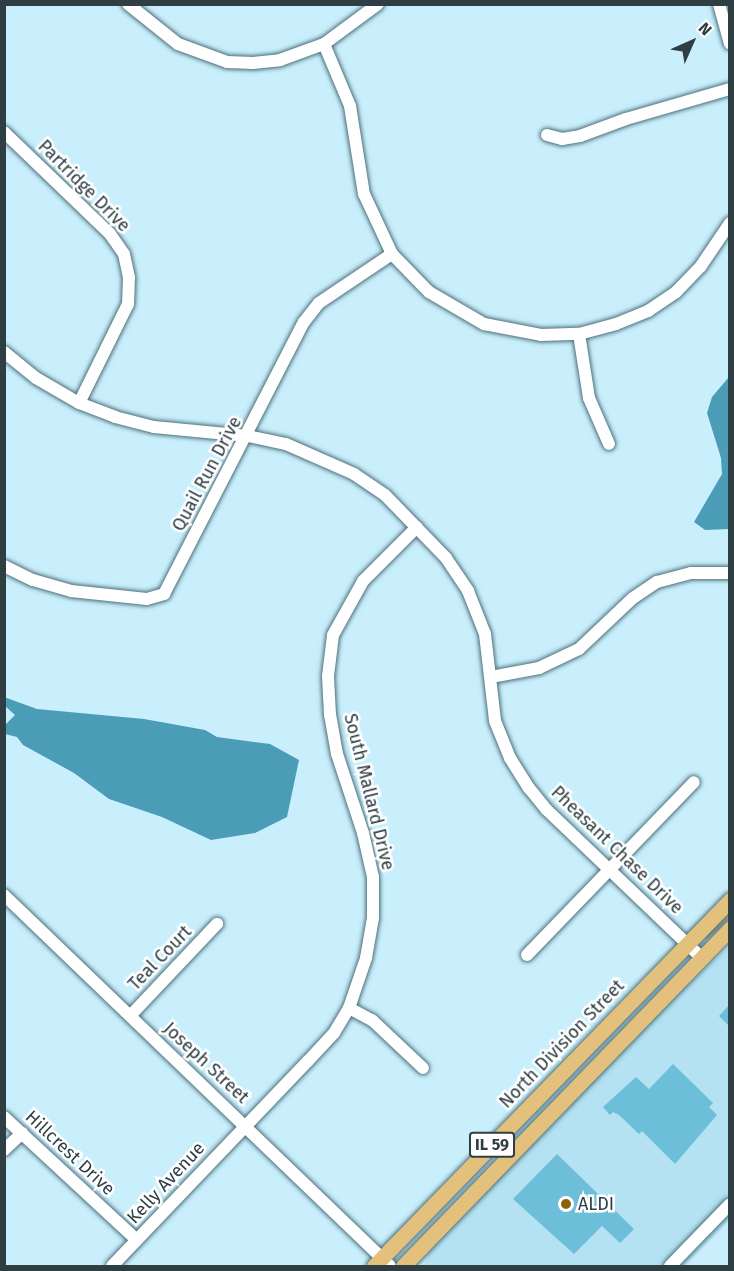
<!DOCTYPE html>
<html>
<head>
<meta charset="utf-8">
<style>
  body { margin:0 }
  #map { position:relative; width:734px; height:1271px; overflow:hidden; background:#c9effc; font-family:"Fira Sans",sans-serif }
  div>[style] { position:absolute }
  .built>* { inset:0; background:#b4e2f3 }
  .green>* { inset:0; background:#cdb081 }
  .water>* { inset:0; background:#4b9db7 }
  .building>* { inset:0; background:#6cbed9 }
  .roads { filter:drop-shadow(0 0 2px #4d707b) drop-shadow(0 0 2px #4d707b) }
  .minor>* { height:12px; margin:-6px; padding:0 6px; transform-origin:6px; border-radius:6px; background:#fff }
  .major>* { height:15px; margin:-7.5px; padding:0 7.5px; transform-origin:7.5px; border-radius:7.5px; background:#e3c17d }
  .dots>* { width:16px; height:16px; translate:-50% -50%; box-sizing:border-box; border:3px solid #fff; border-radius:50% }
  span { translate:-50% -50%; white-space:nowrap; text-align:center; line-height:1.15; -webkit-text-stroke:5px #fff; paint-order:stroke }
  .shield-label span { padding:2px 4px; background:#fff; border:2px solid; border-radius:4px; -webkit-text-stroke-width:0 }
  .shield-label { font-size:16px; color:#2f3e43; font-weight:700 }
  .street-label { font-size:18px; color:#2f3e43 }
  .poi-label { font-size:18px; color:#2f3e43 }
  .left { translate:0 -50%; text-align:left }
  .frame { position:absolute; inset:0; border:6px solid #2f3e43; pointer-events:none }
  .north { position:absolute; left:662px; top:12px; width:60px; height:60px; -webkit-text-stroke:4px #fff; paint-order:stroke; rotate:45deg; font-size:16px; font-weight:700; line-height:24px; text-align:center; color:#2f3e43 }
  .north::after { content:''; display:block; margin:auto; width:21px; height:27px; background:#2f3e43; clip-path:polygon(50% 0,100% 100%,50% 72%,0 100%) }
</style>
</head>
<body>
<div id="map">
  <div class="built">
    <div style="clip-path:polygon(729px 947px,729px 1220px,684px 1266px,424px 1266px,430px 1248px,660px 1011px)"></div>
  </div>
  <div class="green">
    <div style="clip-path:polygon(729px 909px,729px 919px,707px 939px,704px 936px)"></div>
  </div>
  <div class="water">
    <div style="clip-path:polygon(729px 377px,729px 529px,705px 530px,694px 522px,722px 474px,721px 458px,707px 413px,712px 397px)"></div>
    <div style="clip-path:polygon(4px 697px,37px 709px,144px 719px,205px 730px,217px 737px,270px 744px,299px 760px,287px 817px,255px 833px,211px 840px,162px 817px,109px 799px,74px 773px,23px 745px,17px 737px,5px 734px,5px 725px,15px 715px,5px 706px)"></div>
  </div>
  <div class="building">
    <div style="clip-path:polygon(729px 1005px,729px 1026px,719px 1016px)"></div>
    <div style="clip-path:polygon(673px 1064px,713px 1103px,709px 1107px,717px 1115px,675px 1164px,642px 1131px,639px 1134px,619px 1115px,613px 1112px,610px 1115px,603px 1107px,636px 1077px,649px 1089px)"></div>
    <div style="clip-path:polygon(557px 1154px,634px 1229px,620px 1243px,602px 1226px,574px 1254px,513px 1199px)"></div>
  </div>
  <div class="roads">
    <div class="minor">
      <div style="left:128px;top:4px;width:64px;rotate:38.7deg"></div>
      <div style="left:178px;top:44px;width:52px;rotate:20.2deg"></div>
      <div style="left:227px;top:62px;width:26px;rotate:2deg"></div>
      <div style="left:253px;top:63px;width:27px;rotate:-6deg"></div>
      <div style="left:280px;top:60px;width:47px;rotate:-20deg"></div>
      <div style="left:324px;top:44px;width:67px;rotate:-36.5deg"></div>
      <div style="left:719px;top:4px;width:41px;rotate:74.6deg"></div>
      <div style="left:324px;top:44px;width:67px;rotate:67.2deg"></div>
      <div style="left:350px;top:106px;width:89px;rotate:81deg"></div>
      <div style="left:364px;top:194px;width:66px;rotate:65deg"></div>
      <div style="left:392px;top:254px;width:53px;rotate:45.8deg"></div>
      <div style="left:429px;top:292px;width:64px;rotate:30.2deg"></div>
      <div style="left:484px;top:324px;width:58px;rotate:10.9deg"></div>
      <div style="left:541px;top:335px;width:38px;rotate:-2deg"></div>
      <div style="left:579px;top:334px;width:38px;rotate:-15deg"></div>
      <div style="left:616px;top:324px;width:35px;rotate:-22deg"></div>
      <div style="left:648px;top:311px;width:34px;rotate:-34deg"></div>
      <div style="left:676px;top:292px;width:36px;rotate:-46deg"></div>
      <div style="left:701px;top:266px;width:52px;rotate:-56deg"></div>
      <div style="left:4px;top:132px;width:147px;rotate:43.9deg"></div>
      <div style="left:110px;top:234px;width:24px;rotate:55deg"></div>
      <div style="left:124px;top:254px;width:24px;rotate:78deg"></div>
      <div style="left:129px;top:277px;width:27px;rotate:92deg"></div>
      <div style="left:128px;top:304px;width:110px;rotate:116.3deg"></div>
      <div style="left:547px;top:135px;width:16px;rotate:15deg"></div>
      <div style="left:562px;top:139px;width:18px;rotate:-9deg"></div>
      <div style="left:580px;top:136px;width:49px;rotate:-20.3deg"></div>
      <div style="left:626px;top:119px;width:108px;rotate:-16.1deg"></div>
      <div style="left:579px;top:334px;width:65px;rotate:81.1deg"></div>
      <div style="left:589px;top:398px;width:50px;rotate:66.5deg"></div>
      <div style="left:4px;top:352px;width:41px;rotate:39.1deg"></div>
      <div style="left:36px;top:378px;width:50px;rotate:30.2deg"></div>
      <div style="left:79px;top:403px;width:39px;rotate:21deg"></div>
      <div style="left:115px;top:417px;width:40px;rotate:14.4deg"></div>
      <div style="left:154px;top:427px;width:94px;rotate:5.5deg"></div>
      <div style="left:248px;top:436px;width:39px;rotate:12deg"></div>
      <div style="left:286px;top:444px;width:74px;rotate:23.8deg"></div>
      <div style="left:354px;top:474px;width:37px;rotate:34deg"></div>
      <div style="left:385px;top:495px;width:88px;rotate:45.9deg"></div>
      <div style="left:446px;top:558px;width:40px;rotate:56deg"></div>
      <div style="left:468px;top:591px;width:46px;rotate:68.4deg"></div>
      <div style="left:485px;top:634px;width:88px;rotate:83.4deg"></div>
      <div style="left:495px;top:721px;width:40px;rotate:68deg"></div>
      <div style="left:510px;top:758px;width:36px;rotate:58deg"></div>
      <div style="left:529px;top:788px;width:28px;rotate:51deg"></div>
      <div style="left:547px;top:810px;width:214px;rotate:43.7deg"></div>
      <div style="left:4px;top:566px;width:32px;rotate:26deg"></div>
      <div style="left:33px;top:580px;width:40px;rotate:16deg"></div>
      <div style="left:71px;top:591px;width:76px;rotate:6deg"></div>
      <div style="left:147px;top:599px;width:18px;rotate:-16deg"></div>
      <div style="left:164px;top:594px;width:306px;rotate:-62.8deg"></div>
      <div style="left:304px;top:322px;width:24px;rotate:-52deg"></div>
      <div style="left:319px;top:303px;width:88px;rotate:-33.9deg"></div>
      <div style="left:491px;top:677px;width:49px;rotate:-10.6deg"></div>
      <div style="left:539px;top:668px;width:44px;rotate:-25.4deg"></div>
      <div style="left:579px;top:649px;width:74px;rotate:-43.4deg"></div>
      <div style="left:633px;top:598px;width:29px;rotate:-34deg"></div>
      <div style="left:657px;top:582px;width:35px;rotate:-15deg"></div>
      <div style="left:691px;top:573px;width:39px"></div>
      <div style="left:4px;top:895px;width:535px;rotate:43.86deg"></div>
      <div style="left:527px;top:955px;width:240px;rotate:-46deg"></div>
      <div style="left:349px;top:1008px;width:26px;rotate:28deg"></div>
      <div style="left:372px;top:1020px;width:70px;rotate:43.3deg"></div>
      <div style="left:130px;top:1016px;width:127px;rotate:-46.6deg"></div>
      <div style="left:4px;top:1117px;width:181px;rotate:42.8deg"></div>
      <div style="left:4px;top:1150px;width:25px;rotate:-43deg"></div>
      <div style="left:112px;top:1266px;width:284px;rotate:-46.3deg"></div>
      <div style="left:308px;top:1061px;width:38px;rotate:-47deg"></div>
      <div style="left:334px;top:1033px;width:29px;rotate:-59deg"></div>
      <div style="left:349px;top:1008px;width:53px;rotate:-71.2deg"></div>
      <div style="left:366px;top:958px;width:41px;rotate:-80.1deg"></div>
      <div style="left:373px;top:918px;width:41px;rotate:-90deg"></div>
      <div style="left:373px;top:877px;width:45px;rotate:-102.8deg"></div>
      <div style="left:363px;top:833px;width:83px;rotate:-108.2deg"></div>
      <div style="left:337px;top:754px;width:40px;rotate:-100deg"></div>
      <div style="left:330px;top:715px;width:39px;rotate:-93deg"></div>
      <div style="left:328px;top:676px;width:41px;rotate:-83deg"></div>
      <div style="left:333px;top:635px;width:62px;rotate:-60.9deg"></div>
      <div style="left:363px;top:581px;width:76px;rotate:-45deg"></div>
      <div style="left:670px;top:1266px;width:86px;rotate:-45.9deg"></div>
    </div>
    <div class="major">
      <div style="left:374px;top:1266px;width:511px;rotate:-45.79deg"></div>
      <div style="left:403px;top:1266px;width:470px;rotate:-45.9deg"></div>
    </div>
  </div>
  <div class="dots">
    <div style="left:566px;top:1204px;background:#8d6408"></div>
  </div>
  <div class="shield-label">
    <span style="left:492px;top:1145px">IL 59</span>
  </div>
  <div class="street-label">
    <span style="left:84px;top:186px;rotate:45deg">Partridge Drive</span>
    <span style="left:207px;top:474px;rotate:-62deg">Quail Run Drive</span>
    <span style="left:369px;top:792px;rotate:76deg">South Mallard Drive</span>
    <span style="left:617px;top:850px;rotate:44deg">Pheasant Chase Drive</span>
    <span style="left:160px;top:958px;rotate:-46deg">Teal Court</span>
    <span style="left:562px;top:1044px;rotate:-46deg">North Division Street</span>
    <span style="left:206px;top:1063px;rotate:43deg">Joseph Street</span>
    <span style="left:70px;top:1153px;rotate:43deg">Hillcrest Drive</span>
    <span style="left:166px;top:1183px;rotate:-47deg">Kelly Avenue</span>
  </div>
  <div class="poi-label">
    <span class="left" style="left:578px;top:1204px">ALDI</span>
  </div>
  <div class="frame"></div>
  <div class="north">N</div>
</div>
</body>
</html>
